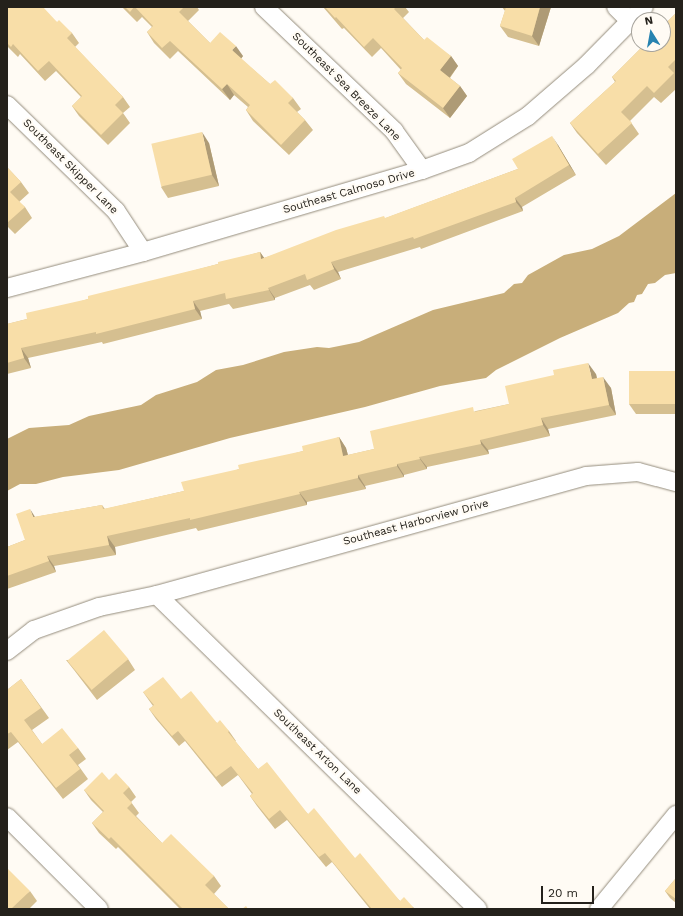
<!DOCTYPE html>
<html>
<head>
<meta charset="utf-8">
<style>
  body { margin:0 }
  #map { position:relative; width:683px; height:916px; overflow:hidden; background:#fffbf4; font-family:"Work Sans",sans-serif }
  div>[style] { position:absolute }
  .water>* { inset:0; background:#c8ae7a }
  .roads { filter:drop-shadow(0 0 1px #948c7c) drop-shadow(0 0 1px #948c7c) }
  .minor>* { height:18px; margin:-9px; padding:0 9px; transform-origin:9px; border-radius:9px; background:#fff }
  .wall>* { inset:0; background:#d5bf90 }
  .shaded-wall>* { inset:0; background:#ae9b76 }
  .building>* { inset:0; background:#f8dea8; transform-origin:0 0 }
  span { translate:-50% -50%; white-space:nowrap; text-align:center; line-height:1.15; -webkit-text-stroke:4px #fffbf4; paint-order:stroke }
  .street-label { font-size:11px; color:#24211b }
  .frame { position:absolute; inset:0; border:8px solid #24211b; pointer-events:none }
  .north { position:absolute; left:631px; top:12px; width:40px; height:40px; box-sizing:border-box; background:#fffbf4; border:1px solid #a7a49d; border-radius:50%; rotate:349deg; font-size:11px; font-weight:700; line-height:16px; text-align:center; color:#24211b }
  .north::after { content:''; display:block; margin:auto; width:14px; height:18px; background:#2783b0; clip-path:polygon(50% 0,100% 100%,50% 72%,0 100%) }
  .scale { position:absolute; left:541px; top:886px; width:53px; height:18px; box-sizing:border-box; border:2px solid #24211b; border-top:0; padding-left:5px; font-size:12px; line-height:14px; white-space:nowrap; color:#24211b; -webkit-text-stroke:3px #fffbf4; paint-order:stroke }
</style>
</head>
<body>
<div id="map">
  <div class="water">
    <div style="clip-path:polygon(676px 193px,676px 273px,665px 275px,655px 283px,648px 284px,642px 294px,637px 295px,634px 302px,629px 303px,618px 313px,560px 338px,496px 370px,486px 378px,440px 386px,365px 407px,230px 438px,119px 470px,63px 477px,36px 484px,20px 484px,7px 491px,7px 439px,29px 428px,69px 425px,89px 416px,141px 405px,156px 395px,197px 382px,216px 370px,243px 365px,284px 352px,317px 347px,329px 348px,359px 342px,433px 310px,504px 293px,514px 284px,522px 283px,528px 275px,564px 255px,592px 249px,619px 236px)"></div>
  </div>
  <div class="roads">
    <div class="minor">
      <div style="left:264px;top:7px;width:180px;rotate:43.6deg"></div>
      <div style="left:394px;top:131px;width:48px;rotate:54.3deg"></div>
      <div style="left:616px;top:7px;width:20px;rotate:45deg"></div>
      <div style="left:7px;top:105px;width:152px;rotate:44.2deg"></div>
      <div style="left:116px;top:211px;width:49px;rotate:56.6deg"></div>
      <div style="left:7px;top:288px;width:141px;rotate:-14.8deg"></div>
      <div style="left:143px;top:252px;width:291px;rotate:-16.4deg"></div>
      <div style="left:422px;top:170px;width:50px;rotate:-19.9deg"></div>
      <div style="left:469px;top:153px;width:70px;rotate:-32.1deg"></div>
      <div style="left:528px;top:116px;width:78px;rotate:-40.8deg"></div>
      <div style="left:587px;top:65px;width:81px;rotate:-45.5deg"></div>
      <div style="left:157px;top:595px;width:449px;rotate:44.4deg"></div>
      <div style="left:7px;top:651px;width:34px;rotate:-38deg"></div>
      <div style="left:34px;top:630px;width:69px;rotate:-19.5deg"></div>
      <div style="left:99px;top:607px;width:59px;rotate:-11.7deg"></div>
      <div style="left:157px;top:595px;width:445px;rotate:-15.5deg"></div>
      <div style="left:586px;top:476px;width:52px;rotate:-4.4deg"></div>
      <div style="left:638px;top:472px;width:39px;rotate:15deg"></div>
      <div style="left:7px;top:817px;width:130px;rotate:45deg"></div>
      <div style="left:599px;top:909px;width:122px;rotate:-50.7deg"></div>
    </div>
  </div>
  <div class="wall">
    <div style="clip-path:polygon(7px 7px,57px 22px,72px 33px,79px 43px,75px 47px,123px 97px,130px 107px,123px 113px,130px 123px,108px 145px,79px 116px,72px 106px,81px 97px,56px 71px,45px 81px,20px 54px,18px 57px,7px 46px)"></div>
    <div style="clip-path:polygon(122px 7px,197px 7px,199px 10px,188px 21px,210px 43px,243px 56px,241px 59px,270px 84px,293px 98px,301px 109px,297px 112px,305px 120px,313px 130px,289px 155px,253px 121px,246px 110px,248px 107px,234px 95px,230px 100px,178px 51px,170px 59px,154px 43px,147px 32px,152px 27px,142px 17px,137px 22px)"></div>
    <div style="clip-path:polygon(323px 7px,405px 7px,409px 12px,403px 18px,424px 40px,451px 56px,458px 66px,450px 78px,460px 86px,467px 96px,450px 118px,406px 84px,398px 73px,401px 70px,381px 48px,372px 57px,344px 28px,342px 29px)"></div>
    <div style="clip-path:polygon(502px 7px,551px 7px,539px 46px,508px 37px,500px 26px,505px 11px)"></div>
    <div style="clip-path:polygon(676px 13px,676px 89px,661px 103px,654px 97px,630px 121px,639px 134px,606px 165px,577px 133px,570px 123px,615px 82px,612px 77px)"></div>
    <div style="clip-path:polygon(209px 143px,219px 186px,168px 198px,161px 187px)"></div>
    <div style="clip-path:polygon(558px 145px,576px 175px,522px 207px,523px 211px,421px 249px,420px 247px,338px 272px,341px 279px,314px 290px,310px 285px,275px 298px,275px 300px,233px 309px,229px 304px,200px 311px,202px 319px,103px 344px,102px 342px,28px 358px,31px 368px,7px 374px,7px 324px,27px 319px,88px 299px,218px 264px,260px 252px,264px 258px,386px 218px,518px 169px)"></div>
    <div style="clip-path:polygon(7px 167px,21px 182px,29px 193px,19px 202px,25px 207px,32px 218px,15px 234px,8px 227px,7px 228px)"></div>
    <div style="clip-path:polygon(676px 371px,676px 414px,636px 414px,629px 404px)"></div>
    <div style="clip-path:polygon(596px 374px,597px 378px,611px 388px,616px 415px,548px 429px,550px 436px,488px 450px,489px 454px,427px 467px,427px 469px,404px 475px,404px 477px,365px 486px,366px 489px,307px 502px,307px 505px,198px 531px,196px 528px,115px 547px,116px 555px,54px 566px,56px 572px,7px 589px,7px 547px,25px 540px,35px 517px,102px 505px,105px 509px,184px 491px,239px 469px,303px 451px,339px 437px,346px 448px,348px 455px,374px 449px,476px 411px,509px 404px)"></div>
    <div style="clip-path:polygon(128px 659px,135px 670px,97px 700px,74px 670px,66px 660px)"></div>
    <div style="clip-path:polygon(21px 679px,49px 718px,32px 730px,42px 744px,78px 748px,86px 759px,78px 765px,88px 779px,63px 799px,18px 742px,7px 750px,7px 690px)"></div>
    <div style="clip-path:polygon(143px 692px,181px 699px,229px 731px,236px 741px,235px 741px,258px 769px,308px 814px,400px 901px,413px 907px,415px 909px,370px 909px,332px 862px,326px 867px,287px 820px,275px 829px,257px 806px,250px 796px,252px 794px,238px 775px,222px 787px,185px 741px,179px 746px,156px 719px,149px 709px,153px 706px)"></div>
    <div style="clip-path:polygon(109px 780px,129px 787px,136px 797px,131px 802px,139px 813px,136px 816px,162px 843px,214px 876px,221px 886px,214px 894px,229px 909px,180px 909px,118px 847px,116px 849px,99px 833px,92px 823px,103px 812px,91px 800px,84px 790px)"></div>
    <div style="clip-path:polygon(676px 878px,676px 903px,670px 898px,665px 891px)"></div>
    <div style="clip-path:polygon(30px 891px,37px 901px,29px 909px,7px 909px)"></div>
  </div>
  <div class="shaded-wall">
    <div style="clip-path:polygon(540px 7px,551px 7px,539px 46px,532px 36px)"></div>
    <div style="clip-path:polygon(236px 46px,243px 56px,239px 61px,232px 50px)"></div>
    <div style="clip-path:polygon(451px 56px,458px 66px,447px 81px,440px 70px)"></div>
    <div style="clip-path:polygon(227px 84px,234px 95px,230px 100px,222px 89px)"></div>
    <div style="clip-path:polygon(460px 86px,467px 96px,450px 118px,443px 108px)"></div>
    <div style="clip-path:polygon(202px 132px,209px 143px,219px 186px,212px 175px)"></div>
    <div style="clip-path:polygon(552px 136px,558px 145px,576px 175px,569px 165px)"></div>
    <div style="clip-path:polygon(515px 198px,522px 207px,523px 211px,516px 202px)"></div>
    <div style="clip-path:polygon(260px 252px,267px 262px,261px 259px)"></div>
    <div style="clip-path:polygon(331px 262px,338px 272px,341px 279px,334px 269px)"></div>
    <div style="clip-path:polygon(268px 288px,275px 298px,275px 300px,269px 290px)"></div>
    <div style="clip-path:polygon(193px 301px,200px 311px,202px 319px,195px 309px)"></div>
    <div style="clip-path:polygon(21px 348px,28px 358px,31px 368px,24px 358px)"></div>
    <div style="clip-path:polygon(588px 363px,596px 374px,599px 390px,592px 379px)"></div>
    <div style="clip-path:polygon(603px 377px,611px 388px,616px 415px,609px 405px)"></div>
    <div style="clip-path:polygon(541px 418px,548px 429px,550px 436px,543px 425px)"></div>
    <div style="clip-path:polygon(339px 437px,346px 448px,351px 467px,343px 456px)"></div>
    <div style="clip-path:polygon(480px 440px,488px 450px,489px 454px,481px 444px)"></div>
    <div style="clip-path:polygon(419px 457px,427px 467px,427px 469px,420px 459px)"></div>
    <div style="clip-path:polygon(397px 464px,404px 475px,404px 477px,397px 466px)"></div>
    <div style="clip-path:polygon(358px 475px,365px 486px,366px 489px,358px 478px)"></div>
    <div style="clip-path:polygon(299px 492px,307px 502px,307px 505px,300px 494px)"></div>
    <div style="clip-path:polygon(30px 509px,37px 520px,33px 517px)"></div>
    <div style="clip-path:polygon(107px 536px,115px 547px,116px 555px,109px 545px)"></div>
    <div style="clip-path:polygon(47px 556px,54px 566px,56px 572px,49px 561px)"></div>
  </div>
  <div class="building">
    <div style="clip-path:polygon(7px 7px,43px 7px,57px 22px,59px 20px,72px 33px,67px 38px,123px 97px,115px 105px,123px 113px,101px 135px,72px 106px,82px 96px,49px 61px,38px 71px,13px 44px,11px 47px,7px 43px)"></div>
    <div style="clip-path:polygon(125px 7px,134px 7px,130px 12px)"></div>
    <div style="clip-path:polygon(135px 7px,184px 7px,179px 12px,210px 43px,220px 32px,236px 46px,232px 50px,270px 84px,275px 80px,293px 98px,288px 103px,305px 120px,281px 145px,246px 110px,250px 105px,227px 84px,222px 89px,170px 41px,162px 48px,147px 32px,153px 26px)"></div>
    <div style="clip-path:polygon(325px 7px,396px 7px,394px 9px,424px 40px,427px 37px,451px 56px,440px 70px,460px 86px,443px 108px,398px 73px,402px 68px,373px 38px,364px 47px,336px 17px,335px 18px)"></div>
    <div style="clip-path:polygon(506px 7px,540px 7px,532px 36px,500px 26px)"></div>
    <div style="clip-path:polygon(676px 13px,676px 59px,668px 67px,674px 73px,654px 93px,647px 86px,621px 112px,632px 123px,598px 154px,570px 123px,616px 81px,612px 77px,645px 44px,663px 44px,663px 26px)"></div>
    <div style="left:202px;top:132px;width:44px;height:52px;rotate:77deg"></div>
    <div style="clip-path:polygon(552px 136px,569px 165px,515px 198px,516px 202px,414px 239px,413px 237px,331px 262px,334px 269px,307px 280px,305px 274px,268px 288px,269px 290px,226px 299px,225px 293px,193px 301px,195px 309px,96px 334px,96px 332px,21px 348px,24px 358px,7px 363px,7px 324px,27px 319px,26px 313px,88px 299px,88px 296px,218px 264px,218px 262px,260px 252px,261px 259px,336px 230px,384px 216px,385px 218px,518px 169px,512px 159px)"></div>
    <div style="clip-path:polygon(7px 167px,21px 182px,10px 192px,25px 207px,7px 223px)"></div>
    <div style="clip-path:polygon(588px 363px,592px 379px,603px 377px,609px 405px,541px 418px,543px 425px,480px 440px,481px 444px,419px 457px,420px 459px,397px 464px,397px 466px,358px 475px,358px 478px,299px 492px,300px 494px,190px 520px,190px 518px,107px 536px,109px 545px,47px 556px,49px 561px,7px 576px,7px 547px,25px 540px,16px 514px,30px 509px,33px 517px,102px 505px,103px 509px,184px 491px,181px 482px,239px 469px,238px 465px,303px 451px,302px 446px,339px 437px,343px 456px,374px 449px,370px 431px,473px 407px,474px 412px,509px 404px,505px 386px,554px 375px,553px 370px)"></div>
    <div style="left:629px;top:371px;width:47px;height:33px"></div>
    <div style="left:104px;top:630px;width:38px;height:48px;rotate:50deg"></div>
    <div style="clip-path:polygon(163px 677px,181px 699px,191px 691px,217px 723px,220px 720px,229px 731px,228px 732px,258px 769px,267px 762px,308px 814px,314px 808px,355px 858px,360px 853px,400px 901px,404px 897px,413px 907px,412px 909px,372px 909px,325px 853px,319px 857px,280px 810px,269px 819px,250px 796px,253px 793px,231px 766px,216px 777px,178px 731px,172px 736px,149px 709px,154px 705px,143px 692px)"></div>
    <div style="clip-path:polygon(21px 679px,41px 708px,24px 720px,42px 744px,62px 728px,78px 748px,69px 755px,80px 769px,56px 788px,11px 732px,7px 734px,7px 690px)"></div>
    <div style="clip-path:polygon(102px 772px,109px 780px,116px 773px,129px 787px,123px 793px,132px 803px,127px 808px,162px 843px,171px 834px,214px 876px,205px 885px,229px 909px,183px 909px,111px 837px,109px 839px,92px 823px,104px 811px,84px 790px)"></div>
    <div style="clip-path:polygon(7px 868px,30px 891px,11px 909px,7px 909px)"></div>
    <div style="clip-path:polygon(676px 878px,676px 899px,665px 891px)"></div>
    <div style="clip-path:polygon(246px 906px,248px 909px,242px 909px)"></div>
  </div>
  <div class="street-label">
    <span style="left:346px;top:87px;rotate:45deg">Southeast Sea Breeze Lane</span>
    <span style="left:70px;top:167px;rotate:45deg">Southeast Skipper Lane</span>
    <span style="left:349px;top:192px;rotate:-16deg">Southeast Calmoso Drive</span>
    <span style="left:416px;top:523px;rotate:-15deg">Southeast Harborview Drive</span>
    <span style="left:317px;top:752px;rotate:44deg">Southeast Arton Lane</span>
  </div>
  <div class="frame"></div>
  <div class="north">N</div>
  <div class="scale">20 m</div>
</div>
</body>
</html>
